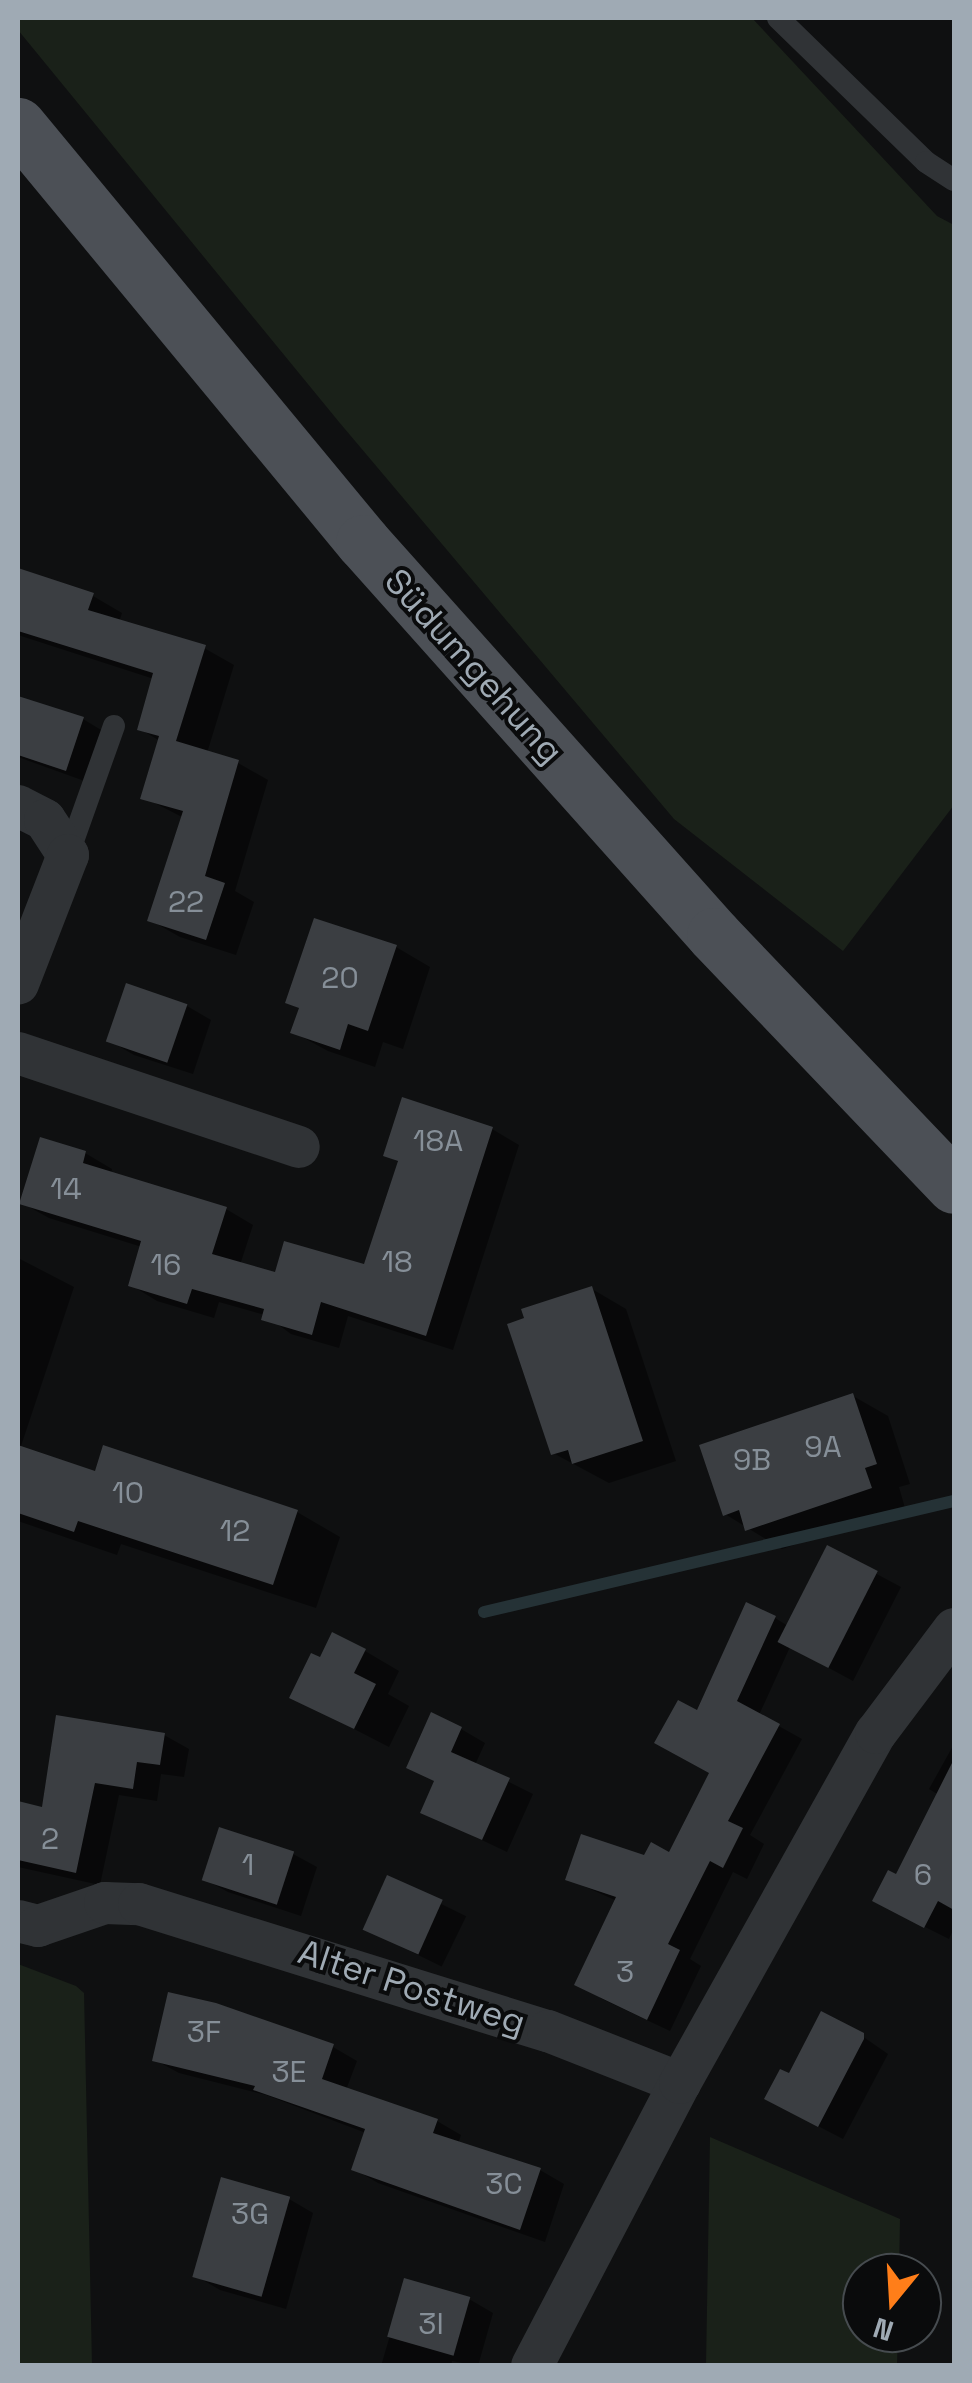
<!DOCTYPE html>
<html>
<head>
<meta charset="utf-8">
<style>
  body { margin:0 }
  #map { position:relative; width:972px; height:2383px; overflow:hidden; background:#0f1011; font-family:"Space Grotesk",sans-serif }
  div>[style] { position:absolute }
  .green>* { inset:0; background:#1a2119 }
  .shadow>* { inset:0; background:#0007; transform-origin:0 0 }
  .stream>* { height:12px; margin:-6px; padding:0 6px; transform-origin:6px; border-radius:6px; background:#253236 }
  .building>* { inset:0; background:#3b3e42; transform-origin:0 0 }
  .service>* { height:22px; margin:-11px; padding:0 11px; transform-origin:11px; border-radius:11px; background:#303336 }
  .minor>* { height:42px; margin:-21px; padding:0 21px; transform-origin:21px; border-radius:21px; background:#303336 }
  .primary>* { height:55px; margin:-27.5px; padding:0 27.5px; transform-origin:27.5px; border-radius:27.5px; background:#4c5056 }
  span { translate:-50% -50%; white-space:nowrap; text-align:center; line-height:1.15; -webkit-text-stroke:8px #0a0b0c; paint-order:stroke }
  .number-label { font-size:30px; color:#868f98 }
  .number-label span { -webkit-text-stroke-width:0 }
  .street-label { font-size:35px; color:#9faab4 }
  .frame { position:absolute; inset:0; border:20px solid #9faab4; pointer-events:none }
  .north { position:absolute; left:842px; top:2253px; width:100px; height:100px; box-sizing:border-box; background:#0a0b0c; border:2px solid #464b4f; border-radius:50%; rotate:198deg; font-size:28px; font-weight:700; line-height:40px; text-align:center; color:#9faab4 }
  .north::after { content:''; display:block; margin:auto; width:35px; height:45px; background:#ff7e19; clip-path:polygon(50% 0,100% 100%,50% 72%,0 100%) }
</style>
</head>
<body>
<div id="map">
  <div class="green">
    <div style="clip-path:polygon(18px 18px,752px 18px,937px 216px,954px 225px,954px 805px,843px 951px,674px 819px,339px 422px,18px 30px)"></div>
    <div style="clip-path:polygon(18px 1964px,76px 1986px,84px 1993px,92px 2365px,18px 2365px)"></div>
    <div style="clip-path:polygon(710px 2137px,900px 2219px,899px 2273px,862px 2273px,862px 2333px,898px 2333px,897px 2365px,706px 2365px)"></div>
  </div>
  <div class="shadow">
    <div style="clip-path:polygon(18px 571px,93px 596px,122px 613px,119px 622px,204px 648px,234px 665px,207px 753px,238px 763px,268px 780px,235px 891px,254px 902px,236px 955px,180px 937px,150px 920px,184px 818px,143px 797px,160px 741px,140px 729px,154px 679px,18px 635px)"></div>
    <div style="clip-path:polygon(18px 698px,83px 719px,106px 733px,90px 783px,18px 757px)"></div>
    <div style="clip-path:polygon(396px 947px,430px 967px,403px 1049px,383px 1042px,375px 1067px,328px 1051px,293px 1032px,301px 1009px,288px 1002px)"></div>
    <div style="clip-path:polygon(187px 1006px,211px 1020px,193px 1074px,134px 1055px,110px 1041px)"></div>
    <div style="clip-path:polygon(492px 1129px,519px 1145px,453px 1350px,348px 1316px,339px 1348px,291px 1334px,265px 1315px,219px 1302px,214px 1318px,157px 1301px,131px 1285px,142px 1247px,49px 1218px,22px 1203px,42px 1140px,85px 1153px,112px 1169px,111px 1174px,226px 1209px,253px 1225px,240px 1265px,277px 1276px,366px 1267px,400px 1163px,386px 1155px)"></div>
    <div style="clip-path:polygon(18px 1258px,74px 1287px,20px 1449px,96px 1474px,297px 1512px,340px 1537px,316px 1608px,121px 1544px,117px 1555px,18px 1521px)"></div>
    <div style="clip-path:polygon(592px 1289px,626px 1309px,676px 1461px,609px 1483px,553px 1453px)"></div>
    <div style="clip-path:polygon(853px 1396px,888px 1416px,910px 1484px,899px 1487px,905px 1508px,782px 1549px,725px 1514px)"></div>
    <div style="clip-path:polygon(828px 1548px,901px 1587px,853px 1681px,790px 1647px,759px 1715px,802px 1739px,750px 1835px,764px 1844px,747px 1879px,733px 1872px,690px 1959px,701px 1966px,670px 2031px,600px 1998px,617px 1901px,568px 1879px,670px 1855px,712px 1772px,698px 1713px,775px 1618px,788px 1626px)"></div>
    <div style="clip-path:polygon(365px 1651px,399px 1671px,388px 1694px,409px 1706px,389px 1747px,292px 1697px,321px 1661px)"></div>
    <div style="clip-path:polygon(461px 1729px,485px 1743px,475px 1765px,533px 1794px,507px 1852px,423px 1812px,436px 1782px,409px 1767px)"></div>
    <div style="clip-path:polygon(164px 1735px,189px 1749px,184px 1777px,161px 1774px,157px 1801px,119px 1795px,100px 1885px,18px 1867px,18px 1804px,44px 1810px)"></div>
    <div style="clip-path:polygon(954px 1744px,954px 1928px,949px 1939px,899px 1914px,897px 1877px,939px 1795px,929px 1789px)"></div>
    <div style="clip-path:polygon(293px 1854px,317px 1867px,301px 1916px,228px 1892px,204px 1879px)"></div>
    <div style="left:388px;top:1878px;width:87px;height:56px;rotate:26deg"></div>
    <div style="clip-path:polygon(862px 2036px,888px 2054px,843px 2139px,791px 2112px,790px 2076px)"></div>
    <div style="clip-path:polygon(333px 2047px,357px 2061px,346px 2090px,437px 2121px,461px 2135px,458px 2144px,540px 2170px,564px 2184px,545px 2242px,378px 2183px,354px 2169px,366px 2133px,266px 2095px,179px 2073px,155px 2060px)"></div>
    <div style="clip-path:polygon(223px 2180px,289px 2199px,313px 2213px,286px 2309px,220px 2290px,196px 2276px)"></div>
    <div style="clip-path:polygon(406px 2281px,469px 2299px,493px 2313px,478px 2366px,452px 2361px,451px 2366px,381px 2366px)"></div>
  </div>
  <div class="stream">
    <div style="left:484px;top:1612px;width:483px;rotate:-13.3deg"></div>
  </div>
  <div class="building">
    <div style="clip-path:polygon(18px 568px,94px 593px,88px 610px,206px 645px,176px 741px,239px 760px,205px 876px,225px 883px,206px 940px,147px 921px,183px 811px,140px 799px,159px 736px,137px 730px,153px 673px,18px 631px)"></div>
    <div style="clip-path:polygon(18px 696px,84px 717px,66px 771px,18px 755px)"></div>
    <div style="clip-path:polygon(314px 918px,397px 945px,368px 1031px,348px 1024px,340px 1050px,290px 1033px,299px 1008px,285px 1003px)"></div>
    <div style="left:126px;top:983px;width:65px;height:62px;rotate:19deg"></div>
    <div style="clip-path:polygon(402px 1097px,493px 1127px,426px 1336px,321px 1302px,312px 1335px,261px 1320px,264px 1309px,192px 1289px,187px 1304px,128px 1286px,141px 1241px,19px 1204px,40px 1137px,86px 1151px,83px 1163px,227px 1207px,212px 1254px,275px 1272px,284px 1241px,364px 1264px,398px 1161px,383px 1156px)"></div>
    <div style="clip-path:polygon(592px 1286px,643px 1441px,572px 1464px,568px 1450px,551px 1455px,507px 1324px,524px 1318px,521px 1309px)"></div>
    <div style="clip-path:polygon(853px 1393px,877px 1464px,865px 1468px,872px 1488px,745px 1531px,739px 1510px,723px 1516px,699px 1445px)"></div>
    <div style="clip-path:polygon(18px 1445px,95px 1471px,103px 1445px,298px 1510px,273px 1585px,78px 1521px,74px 1532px,18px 1513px)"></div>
    <div style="left:827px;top:1545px;width:57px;height:109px;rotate:27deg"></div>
    <div style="clip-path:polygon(746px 1602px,776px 1616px,737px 1701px,780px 1724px,728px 1821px,743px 1828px,723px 1868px,710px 1861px,668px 1944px,680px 1950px,647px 2020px,574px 1985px,616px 1897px,565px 1880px,581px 1834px,644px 1855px,651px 1842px,669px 1852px,709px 1773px,654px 1743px,678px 1700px,697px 1710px)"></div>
    <div style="clip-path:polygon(332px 1632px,366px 1649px,354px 1673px,376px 1684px,354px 1729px,289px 1698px,311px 1653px,320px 1657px)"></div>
    <div style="clip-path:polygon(431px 1712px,462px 1727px,451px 1752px,510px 1778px,482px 1840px,420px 1813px,434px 1781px,406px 1768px)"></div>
    <div style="clip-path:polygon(56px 1715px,165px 1733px,160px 1765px,137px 1762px,133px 1789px,95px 1783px,76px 1873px,18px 1860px,18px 1801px,42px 1807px)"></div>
    <div style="clip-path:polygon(954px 1759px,954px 1910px,938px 1901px,924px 1928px,872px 1901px,888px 1870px,896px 1874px)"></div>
    <div style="left:219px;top:1827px;width:79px;height:56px;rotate:18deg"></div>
    <div style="left:387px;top:1875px;width:61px;height:60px;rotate:24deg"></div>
    <div style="clip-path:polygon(168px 1992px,216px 2003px,334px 2044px,322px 2079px,438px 2119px,433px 2133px,541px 2168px,520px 2230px,351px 2170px,365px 2129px,253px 2090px,255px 2086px,152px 2061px)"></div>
    <div style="clip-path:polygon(821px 2011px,864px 2033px,864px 2039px,818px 2127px,764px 2099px,780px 2069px,789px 2073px)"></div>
    <div style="left:221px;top:2177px;width:72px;height:104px;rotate:16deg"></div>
    <div style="left:404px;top:2278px;width:69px;height:61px;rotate:16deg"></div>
  </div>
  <div class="service">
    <div style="left:778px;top:18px;width:206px;rotate:44.2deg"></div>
    <div style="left:926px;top:162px;width:33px;rotate:33deg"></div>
    <div style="left:68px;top:855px;width:137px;rotate:-70.4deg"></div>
  </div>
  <div class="minor">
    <div style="left:18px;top:806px;width:30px;rotate:27deg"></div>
    <div style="left:45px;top:820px;width:42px;rotate:56.7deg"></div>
    <div style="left:68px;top:855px;width:138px;rotate:111.2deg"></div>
    <div style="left:18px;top:1053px;width:296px;rotate:18.5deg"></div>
    <div style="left:18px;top:1921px;width:21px;rotate:14deg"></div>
    <div style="left:38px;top:1926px;width:71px;rotate:-18.9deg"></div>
    <div style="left:105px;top:1903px;width:34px;rotate:2deg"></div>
    <div style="left:139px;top:1904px;width:428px;rotate:17.3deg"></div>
    <div style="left:548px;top:2031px;width:142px;rotate:21.5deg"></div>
    <div style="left:532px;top:2366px;width:319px;rotate:-62.4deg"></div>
    <div style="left:680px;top:2083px;width:401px;rotate:-60.8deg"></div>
    <div style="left:876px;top:1733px;width:130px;rotate:-53.1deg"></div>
  </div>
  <div class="primary">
    <div style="left:18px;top:125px;width:541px;rotate:50.4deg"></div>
    <div style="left:363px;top:542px;width:527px;rotate:48.23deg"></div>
    <div style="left:714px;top:935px;width:347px;rotate:46.3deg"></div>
  </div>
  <div class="number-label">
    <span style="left:186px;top:902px">22</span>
    <span style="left:340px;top:978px">20</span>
    <span style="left:438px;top:1141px">18A</span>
    <span style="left:66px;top:1189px">14</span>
    <span style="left:397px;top:1262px">18</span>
    <span style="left:166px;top:1265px">16</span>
    <span style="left:823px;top:1447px">9A</span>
    <span style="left:752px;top:1460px">9B</span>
    <span style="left:128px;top:1493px">10</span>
    <span style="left:235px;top:1531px">12</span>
    <span style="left:50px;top:1839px">2</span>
    <span style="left:248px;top:1865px">1</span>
    <span style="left:923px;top:1875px">6</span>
    <span style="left:625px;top:1972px">3</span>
    <span style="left:204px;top:2032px">3F</span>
    <span style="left:289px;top:2072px">3E</span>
    <span style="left:504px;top:2184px">3C</span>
    <span style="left:250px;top:2214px">3G</span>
    <span style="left:431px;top:2324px">3I</span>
  </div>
  <div class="street-label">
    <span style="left:474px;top:666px;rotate:48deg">Südumgehung</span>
    <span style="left:412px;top:1987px;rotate:18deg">Alter Postweg</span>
  </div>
  <div class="frame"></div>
  <div class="north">N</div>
</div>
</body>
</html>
